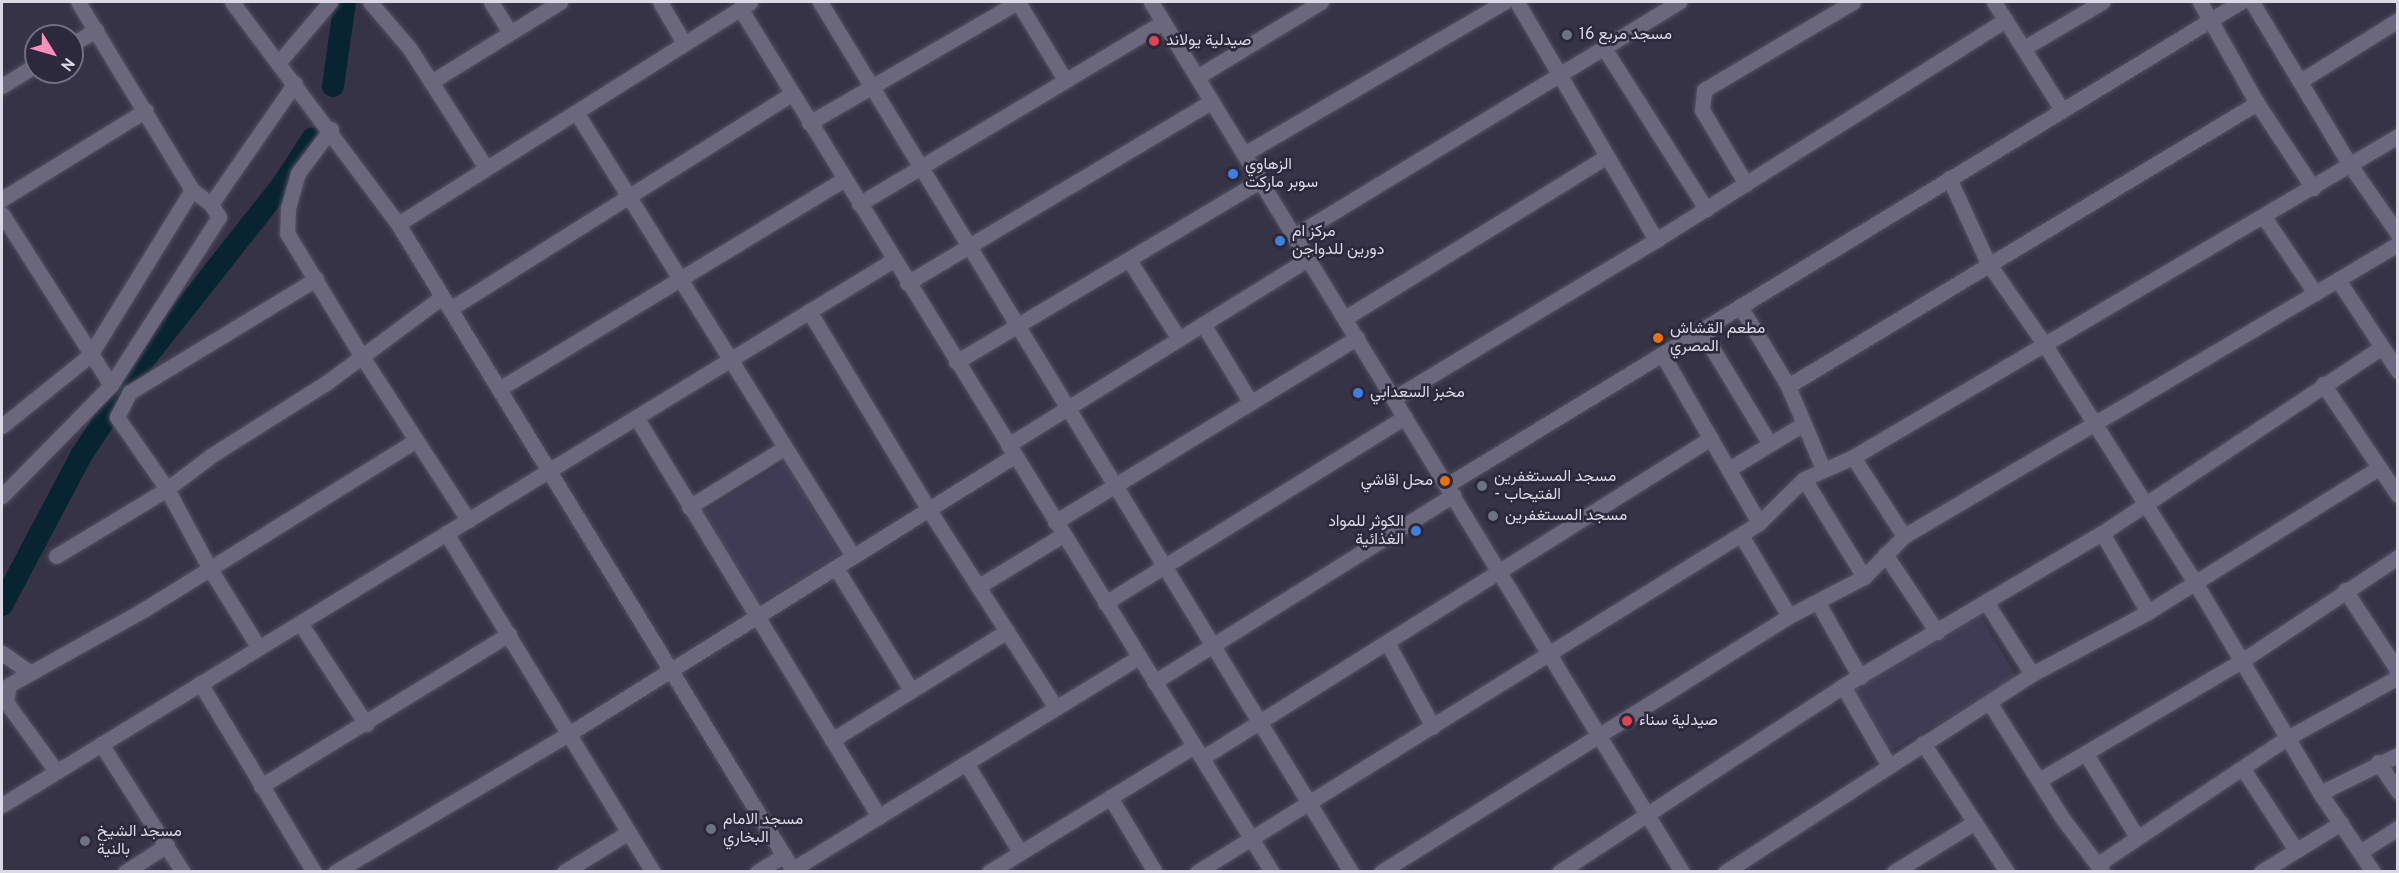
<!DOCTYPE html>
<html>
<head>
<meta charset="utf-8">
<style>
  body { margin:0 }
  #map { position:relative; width:2399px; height:873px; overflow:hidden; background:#363346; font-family:Overpass,Vazirmatn,sans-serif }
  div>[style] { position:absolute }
  .built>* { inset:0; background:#403b54; transform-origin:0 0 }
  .river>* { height:22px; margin:-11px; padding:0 11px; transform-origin:11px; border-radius:11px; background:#082430 }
  .roads { filter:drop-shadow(0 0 2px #535060) drop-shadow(0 0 2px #535060) }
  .minor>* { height:15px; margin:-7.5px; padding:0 7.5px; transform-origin:7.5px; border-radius:7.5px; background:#6b687d }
  .dots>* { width:16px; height:16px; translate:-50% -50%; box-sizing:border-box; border:3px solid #2c293c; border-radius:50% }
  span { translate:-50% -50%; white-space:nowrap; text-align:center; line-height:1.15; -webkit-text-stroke:5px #2c293c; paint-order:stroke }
  .poi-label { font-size:16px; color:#dbd9e5 }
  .left { translate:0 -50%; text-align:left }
  .right { translate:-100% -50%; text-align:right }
  .frame { position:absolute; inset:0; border:3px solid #dbd9e5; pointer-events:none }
  .north { position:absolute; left:24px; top:24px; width:60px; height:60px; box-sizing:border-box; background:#2c293c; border:2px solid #726f80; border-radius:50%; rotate:127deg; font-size:16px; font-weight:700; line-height:24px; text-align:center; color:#dbd9e5 }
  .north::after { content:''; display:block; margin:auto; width:21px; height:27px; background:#fe8ebc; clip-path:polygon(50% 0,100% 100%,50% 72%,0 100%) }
</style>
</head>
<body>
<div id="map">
  <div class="built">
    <div style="left:785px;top:462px;width:108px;height:97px;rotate:59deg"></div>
    <div style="left:1979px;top:613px;width:75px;height:150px;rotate:60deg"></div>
  </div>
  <div class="river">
    <div style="left:333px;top:86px;width:85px;rotate:-81.9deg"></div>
    <div style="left:2px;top:605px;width:169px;rotate:-62.1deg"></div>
    <div style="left:81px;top:456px;width:108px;rotate:-57deg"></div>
    <div style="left:140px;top:365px;width:231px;rotate:-51.7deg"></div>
    <div style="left:283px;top:184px;width:54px;rotate:-57.2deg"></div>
  </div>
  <div class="roads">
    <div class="minor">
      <div style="left:232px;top:2px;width:277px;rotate:53.2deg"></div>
      <div style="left:398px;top:224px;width:759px;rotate:58.57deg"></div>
      <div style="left:370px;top:2px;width:62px;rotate:49.6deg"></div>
      <div style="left:410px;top:49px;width:141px;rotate:57.4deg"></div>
      <div style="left:491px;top:2px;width:36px;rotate:58deg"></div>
      <div style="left:660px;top:2px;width:48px;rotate:59.7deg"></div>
      <div style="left:820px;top:2px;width:1019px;rotate:58.6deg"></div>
      <div style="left:1018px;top:2px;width:91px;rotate:58.9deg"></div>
      <div style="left:1151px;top:2px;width:1019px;rotate:58.6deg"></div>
      <div style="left:1517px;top:2px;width:276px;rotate:59.7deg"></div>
      <div style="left:1994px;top:2px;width:128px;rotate:57.8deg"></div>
      <div style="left:2200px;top:2px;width:116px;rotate:60.6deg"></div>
      <div style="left:2257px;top:103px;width:102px;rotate:56.6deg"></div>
      <div style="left:2252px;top:2px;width:190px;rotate:59deg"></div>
      <div style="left:2350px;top:165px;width:84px;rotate:55.2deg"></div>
      <div style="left:740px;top:8px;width:1015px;rotate:58.38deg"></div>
      <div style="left:72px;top:44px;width:28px;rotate:-30deg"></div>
      <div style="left:1604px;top:48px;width:191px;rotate:57.6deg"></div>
      <div style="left:2024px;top:48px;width:91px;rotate:-30.5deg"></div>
      <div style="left:279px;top:62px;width:79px;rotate:-49.6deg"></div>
      <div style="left:1197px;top:77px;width:145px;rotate:-31.2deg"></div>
      <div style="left:2302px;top:80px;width:113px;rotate:-32deg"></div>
      <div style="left:431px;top:82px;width:152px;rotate:-31.8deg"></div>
      <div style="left:2px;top:86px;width:40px;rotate:-32deg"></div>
      <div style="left:576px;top:112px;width:523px;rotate:58.04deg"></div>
      <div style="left:809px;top:123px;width:241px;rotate:-30.1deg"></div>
      <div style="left:331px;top:129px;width:55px;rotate:126.9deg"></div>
      <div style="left:298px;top:173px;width:36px;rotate:106deg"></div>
      <div style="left:288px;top:208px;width:25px;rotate:92deg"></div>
      <div style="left:287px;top:233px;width:143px;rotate:58.8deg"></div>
      <div style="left:361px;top:355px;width:197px;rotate:57deg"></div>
      <div style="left:1244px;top:154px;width:301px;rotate:-30.3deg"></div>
      <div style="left:1949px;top:178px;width:94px;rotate:65.4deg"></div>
      <div style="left:1988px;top:263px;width:96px;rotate:55.2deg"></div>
      <div style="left:2043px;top:342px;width:286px;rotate:57.7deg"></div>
      <div style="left:2196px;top:584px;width:243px;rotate:59.3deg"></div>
      <div style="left:2320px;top:793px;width:95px;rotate:56.1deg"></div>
      <div style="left:1746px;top:184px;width:86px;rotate:-120.7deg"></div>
      <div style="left:1702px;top:110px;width:20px;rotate:-84deg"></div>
      <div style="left:1704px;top:90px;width:173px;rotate:-30.6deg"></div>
      <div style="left:2px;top:199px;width:169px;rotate:-31.7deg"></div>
      <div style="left:211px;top:204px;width:147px;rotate:-55.2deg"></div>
      <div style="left:859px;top:204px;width:354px;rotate:-30.9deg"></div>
      <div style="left:2px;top:214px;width:203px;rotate:57.5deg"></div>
      <div style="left:2264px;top:217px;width:92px;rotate:56.1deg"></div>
      <div style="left:398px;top:224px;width:416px;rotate:-32.2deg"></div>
      <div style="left:1294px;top:236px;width:451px;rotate:-31.3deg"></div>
      <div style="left:1129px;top:260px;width:93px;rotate:57.7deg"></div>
      <div style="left:2338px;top:280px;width:109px;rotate:56.6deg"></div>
      <div style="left:907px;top:283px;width:355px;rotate:-30.8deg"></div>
      <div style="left:1740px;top:306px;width:93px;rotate:59deg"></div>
      <div style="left:1788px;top:386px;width:90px;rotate:67.1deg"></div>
      <div style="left:450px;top:309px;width:404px;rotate:-32.2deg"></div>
      <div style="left:809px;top:311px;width:232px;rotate:58.9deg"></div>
      <div style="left:929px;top:510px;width:235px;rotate:57.3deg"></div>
      <div style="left:1345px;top:318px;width:308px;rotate:-31.7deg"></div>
      <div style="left:1203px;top:324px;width:92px;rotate:58.7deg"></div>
      <div style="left:1701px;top:330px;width:133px;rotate:58.8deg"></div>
      <div style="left:1662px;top:354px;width:195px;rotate:60.1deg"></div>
      <div style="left:956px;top:362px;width:354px;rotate:-30.8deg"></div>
      <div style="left:2323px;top:384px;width:134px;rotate:56deg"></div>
      <div style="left:1788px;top:386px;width:548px;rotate:-31.11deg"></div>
      <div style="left:499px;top:389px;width:404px;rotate:-31.3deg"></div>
      <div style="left:1394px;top:398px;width:306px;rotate:-31.1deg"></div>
      <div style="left:1656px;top:240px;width:413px;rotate:-32.2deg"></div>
      <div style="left:636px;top:417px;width:468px;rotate:58.7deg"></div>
      <div style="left:2px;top:426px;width:113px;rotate:-38.9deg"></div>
      <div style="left:90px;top:355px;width:194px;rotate:-58.3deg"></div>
      <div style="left:1008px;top:445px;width:353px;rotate:-31.8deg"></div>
      <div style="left:1853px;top:457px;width:94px;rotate:57.2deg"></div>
      <div style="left:1729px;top:469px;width:87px;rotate:-31.3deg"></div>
      <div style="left:1804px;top:479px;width:115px;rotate:58.5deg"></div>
      <div style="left:1447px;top:485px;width:929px;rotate:-31.34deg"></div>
      <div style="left:2px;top:496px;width:156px;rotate:-45.5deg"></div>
      <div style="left:111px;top:385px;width:200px;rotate:-57.3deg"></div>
      <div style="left:219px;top:217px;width:15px;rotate:-122deg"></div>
      <div style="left:211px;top:204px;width:24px;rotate:-144deg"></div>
      <div style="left:192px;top:190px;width:220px;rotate:-121.2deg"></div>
      <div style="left:689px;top:507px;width:112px;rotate:-31.8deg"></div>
      <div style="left:1055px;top:522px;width:354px;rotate:-31.4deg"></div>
      <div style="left:446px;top:533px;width:397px;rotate:58.6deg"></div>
      <div style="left:2102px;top:533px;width:91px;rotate:59.8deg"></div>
      <div style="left:1741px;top:535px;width:94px;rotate:59.3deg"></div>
      <div style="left:1885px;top:554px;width:94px;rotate:56.3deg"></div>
      <div style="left:56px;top:556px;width:130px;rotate:-31.1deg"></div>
      <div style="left:167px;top:489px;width:56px;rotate:-37.1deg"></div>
      <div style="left:212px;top:455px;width:135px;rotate:-32.3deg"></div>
      <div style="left:326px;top:383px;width:144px;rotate:-36.6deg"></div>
      <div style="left:836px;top:568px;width:143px;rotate:58.4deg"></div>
      <div style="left:979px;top:586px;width:98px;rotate:-31.3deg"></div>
      <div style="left:2345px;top:590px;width:97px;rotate:56.8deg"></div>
      <div style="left:1986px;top:602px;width:85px;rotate:57.4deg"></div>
      <div style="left:1105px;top:603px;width:353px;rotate:-31.8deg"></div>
      <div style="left:1818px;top:603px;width:85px;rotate:60.4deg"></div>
      <div style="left:300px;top:623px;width:121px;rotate:56.8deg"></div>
      <div style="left:1388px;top:644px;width:94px;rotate:61.5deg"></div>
      <div style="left:259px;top:648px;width:93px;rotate:-121.8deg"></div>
      <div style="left:210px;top:569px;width:91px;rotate:-118.3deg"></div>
      <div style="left:167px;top:489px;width:88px;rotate:-124.8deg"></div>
      <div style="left:117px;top:417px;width:28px;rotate:-63deg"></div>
      <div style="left:130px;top:392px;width:218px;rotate:-31.3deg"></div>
      <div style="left:2px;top:653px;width:33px;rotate:35deg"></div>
      <div style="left:1154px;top:682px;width:353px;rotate:-32deg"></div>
      <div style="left:200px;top:683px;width:221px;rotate:58.9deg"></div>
      <div style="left:1843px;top:686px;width:90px;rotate:60deg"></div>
      <div style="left:1989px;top:702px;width:138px;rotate:57.7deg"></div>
      <div style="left:2063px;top:819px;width:65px;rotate:53.1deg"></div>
      <div style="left:832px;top:740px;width:206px;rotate:-31.9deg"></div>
      <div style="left:1923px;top:743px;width:154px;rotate:56.9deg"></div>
      <div style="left:101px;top:744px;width:152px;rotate:57.4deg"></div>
      <div style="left:2086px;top:754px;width:97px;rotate:58.4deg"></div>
      <div style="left:1202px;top:758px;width:601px;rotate:-32.16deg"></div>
      <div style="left:2378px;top:762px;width:36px;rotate:56deg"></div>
      <div style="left:966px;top:763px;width:104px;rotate:58.8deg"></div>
      <div style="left:2243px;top:769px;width:97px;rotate:56.8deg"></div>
      <div style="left:56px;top:771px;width:85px;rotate:-125.9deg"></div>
      <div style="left:6px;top:702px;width:17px;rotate:-80deg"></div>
      <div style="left:9px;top:685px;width:156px;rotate:-29.2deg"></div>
      <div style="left:145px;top:609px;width:319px;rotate:-31.9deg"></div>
      <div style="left:2041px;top:779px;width:234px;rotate:-30.5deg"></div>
      <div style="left:2243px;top:660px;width:186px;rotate:-33.6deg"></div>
      <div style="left:261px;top:786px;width:291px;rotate:-31.5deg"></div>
      <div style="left:2320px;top:793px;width:87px;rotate:-26deg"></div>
      <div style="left:1110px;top:797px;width:87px;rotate:59deg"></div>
      <div style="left:2px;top:805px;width:1044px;rotate:-31.45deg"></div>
      <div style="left:2360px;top:852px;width:45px;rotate:-32.3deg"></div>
      <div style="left:2098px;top:864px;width:227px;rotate:-33.7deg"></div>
      <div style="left:2287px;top:738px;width:127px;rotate:-28.8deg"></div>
      <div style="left:793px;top:869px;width:406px;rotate:-31.5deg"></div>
      <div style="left:125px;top:872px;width:50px;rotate:-32.7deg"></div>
      <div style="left:335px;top:872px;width:273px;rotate:-30.6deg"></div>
      <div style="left:570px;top:733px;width:523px;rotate:-31.96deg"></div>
      <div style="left:564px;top:872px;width:76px;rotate:-31.6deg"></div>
      <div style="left:757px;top:872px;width:32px;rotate:-32deg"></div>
      <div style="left:989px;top:872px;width:241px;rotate:-31.6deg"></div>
      <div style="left:1197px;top:872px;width:662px;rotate:-31.84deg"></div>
      <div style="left:1759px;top:523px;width:63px;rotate:-44.4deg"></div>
      <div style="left:1804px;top:479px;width:54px;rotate:-24.2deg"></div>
      <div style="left:1853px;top:457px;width:633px;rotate:-30.5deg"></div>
      <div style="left:1381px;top:872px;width:482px;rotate:-32.1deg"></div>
      <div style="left:1789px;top:616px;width:85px;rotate:-27.5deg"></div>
      <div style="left:1864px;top:577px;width:57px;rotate:-45.7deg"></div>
      <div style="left:1904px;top:536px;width:574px;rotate:-30.59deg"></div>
      <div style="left:1559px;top:872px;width:339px;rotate:-33.2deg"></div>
      <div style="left:1843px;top:686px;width:301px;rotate:-30.6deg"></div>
      <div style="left:2102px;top:533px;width:334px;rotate:-33.6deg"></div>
      <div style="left:1725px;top:872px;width:365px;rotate:-32.8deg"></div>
      <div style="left:2032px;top:674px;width:132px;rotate:-28.1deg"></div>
      <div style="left:2148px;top:612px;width:270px;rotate:-32deg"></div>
      <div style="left:1894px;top:872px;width:95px;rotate:-31.7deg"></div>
      <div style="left:2261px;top:872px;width:94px;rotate:-31.5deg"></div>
    </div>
  </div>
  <div class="dots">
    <div style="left:1567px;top:35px;background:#6b7280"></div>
    <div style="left:1154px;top:41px;background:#e0444e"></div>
    <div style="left:1233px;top:174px;background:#3f7fe0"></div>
    <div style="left:1280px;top:241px;background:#3f7fe0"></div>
    <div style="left:1658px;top:338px;background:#e8710a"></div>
    <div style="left:1358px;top:393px;background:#3f7fe0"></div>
    <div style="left:1445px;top:481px;background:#e8710a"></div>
    <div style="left:1482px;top:486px;background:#6b7280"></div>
    <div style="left:1493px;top:516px;background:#6b7280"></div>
    <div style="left:1416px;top:531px;background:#3f7fe0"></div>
    <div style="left:1627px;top:721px;background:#e0444e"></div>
    <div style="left:711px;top:829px;background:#6b7280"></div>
    <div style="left:85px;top:841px;background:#6b7280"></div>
  </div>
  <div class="poi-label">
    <span class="left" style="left:1579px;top:35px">مسجد مربع 16</span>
    <span class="left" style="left:1166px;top:41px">صيدلية يولاند</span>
    <span class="left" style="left:1245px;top:174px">الزهاوي<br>سوبر ماركت</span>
    <span class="left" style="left:1292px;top:241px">مركز ام<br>دورين للدواجن</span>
    <span class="left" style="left:1670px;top:338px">مطعم القشاش<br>المصري</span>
    <span class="left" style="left:1370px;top:393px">مخبز السعدابي</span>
    <span class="left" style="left:1494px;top:486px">مسجد المستغفرين<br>- الفتيحاب</span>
    <span class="right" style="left:1433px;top:481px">محل اقاشي</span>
    <span class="left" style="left:1505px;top:516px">مسجد المستغفرين</span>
    <span class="right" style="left:1404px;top:531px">الكوثر للمواد<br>الغذائية</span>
    <span class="left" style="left:1639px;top:721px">صيدلية سناء</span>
    <span class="left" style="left:723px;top:829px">مسجد الامام<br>البخاري</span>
    <span class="left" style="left:97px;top:841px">مسجد الشيخ<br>بالنية</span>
  </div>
  <div class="frame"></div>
  <div class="north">N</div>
</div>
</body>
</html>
